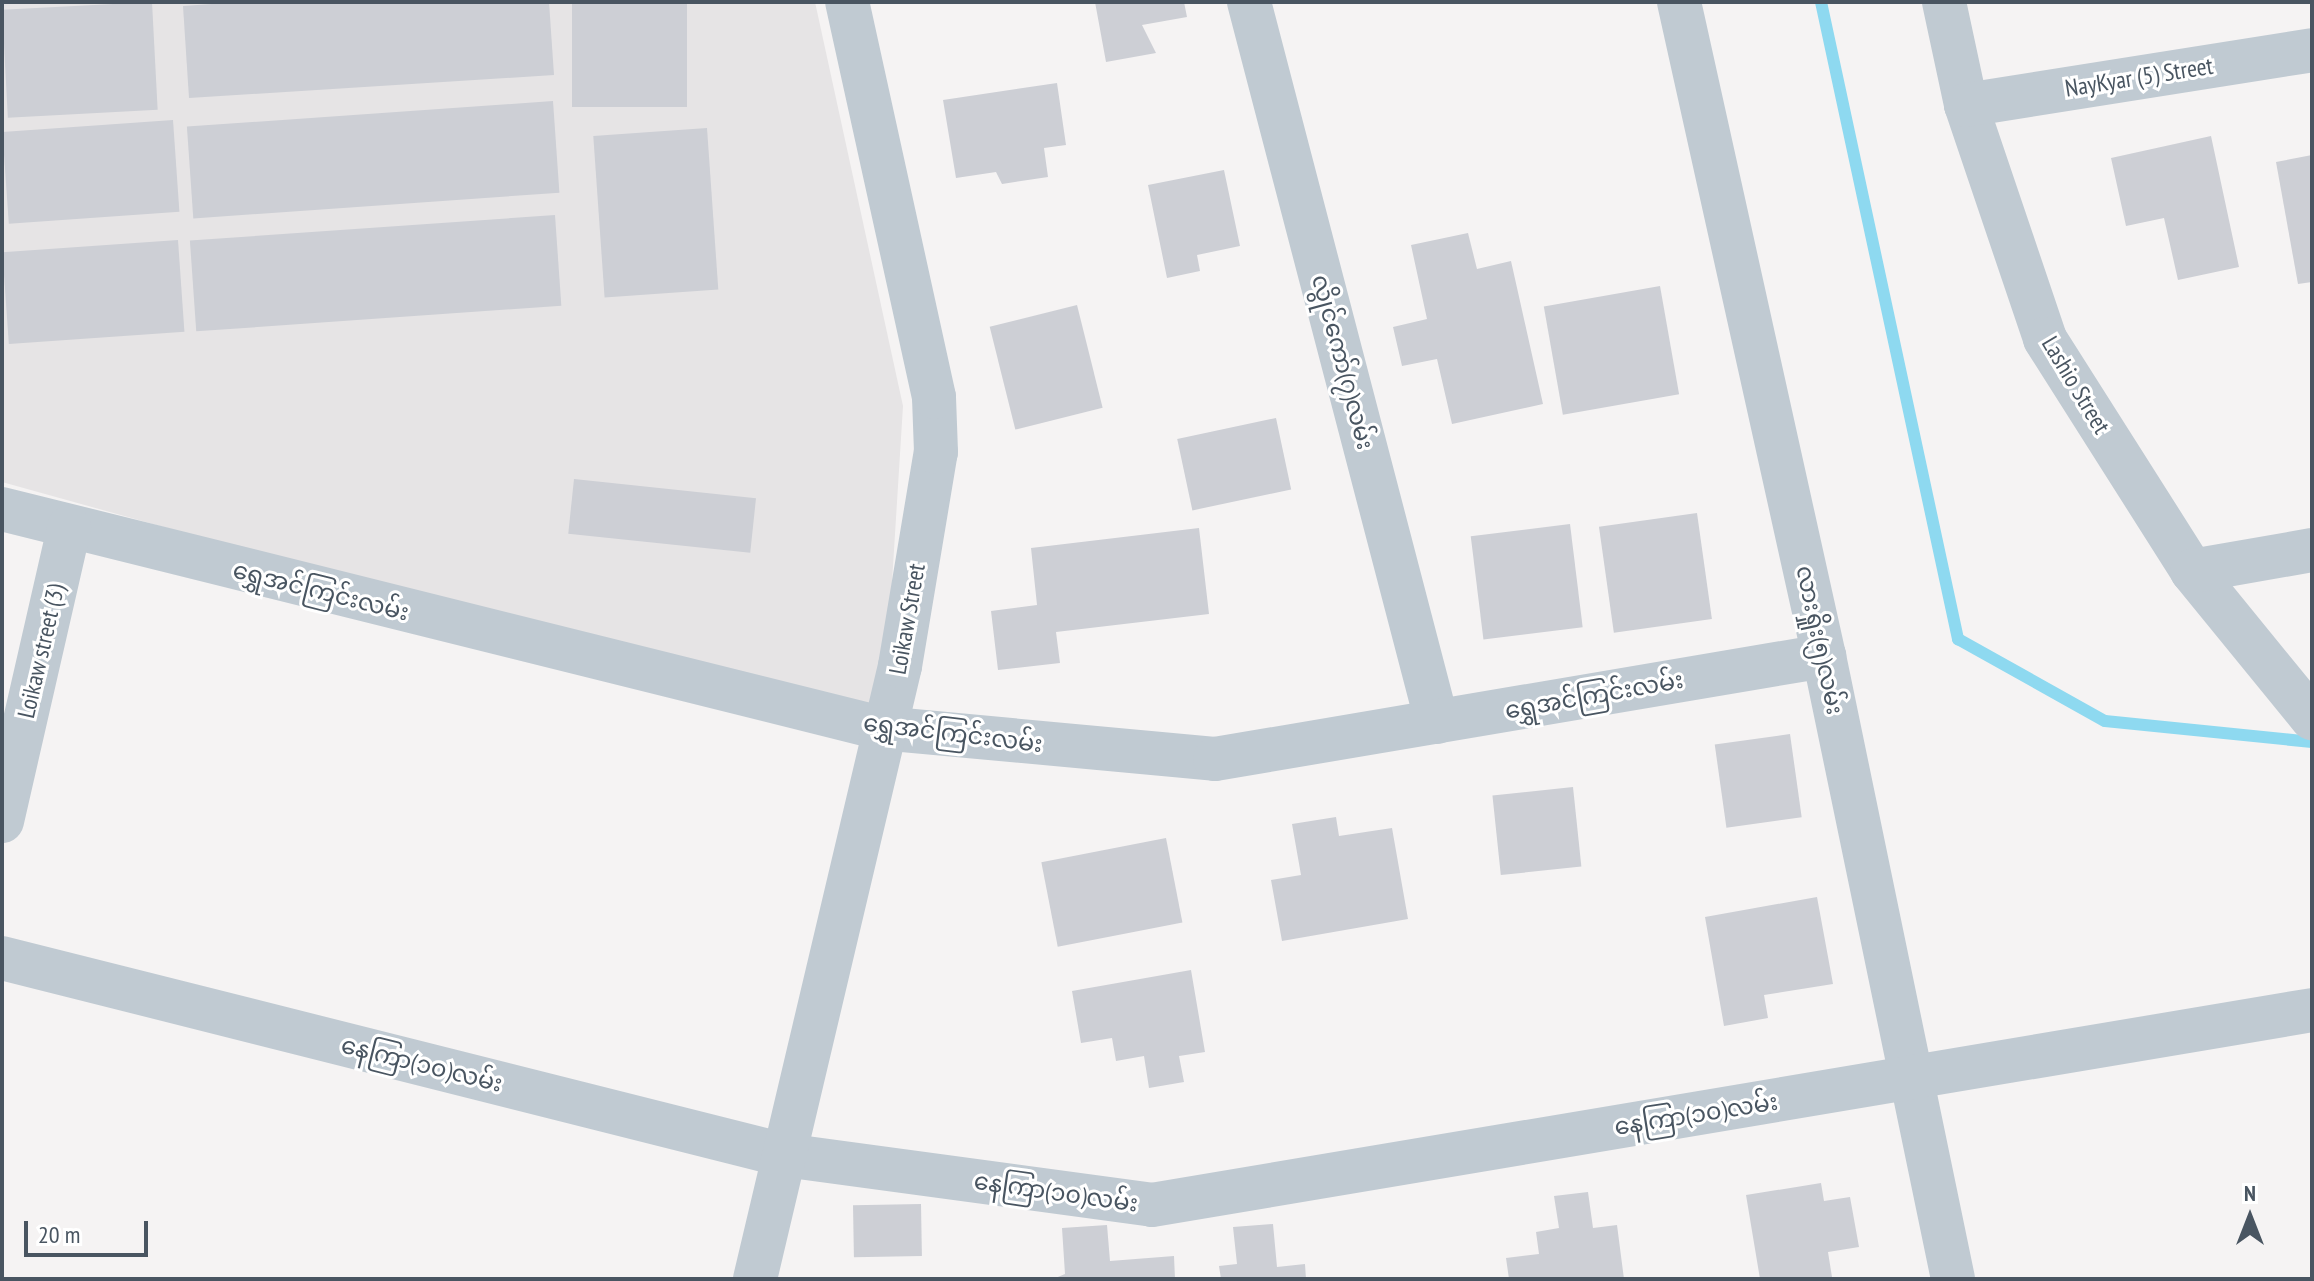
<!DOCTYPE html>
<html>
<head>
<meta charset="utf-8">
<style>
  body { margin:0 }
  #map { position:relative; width:2314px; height:1281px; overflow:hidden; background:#f5f3f3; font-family:"PT Sans Narrow","Noto Sans Myanmar",sans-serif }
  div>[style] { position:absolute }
  .education>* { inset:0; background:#e6e4e5 }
  .stream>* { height:12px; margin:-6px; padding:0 6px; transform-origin:6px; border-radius:6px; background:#8ed9f0 }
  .building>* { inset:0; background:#cdcfd5; transform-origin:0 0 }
  .minor>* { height:44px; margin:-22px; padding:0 22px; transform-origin:22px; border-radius:22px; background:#c0cad2 }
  span { translate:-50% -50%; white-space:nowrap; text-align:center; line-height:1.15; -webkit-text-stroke:6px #fff; paint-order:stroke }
  .street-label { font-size:24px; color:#495561 }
  .frame { position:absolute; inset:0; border:4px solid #495561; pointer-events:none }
  .north { position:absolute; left:2210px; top:1177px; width:80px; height:80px; -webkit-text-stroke:6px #fff; paint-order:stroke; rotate:0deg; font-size:22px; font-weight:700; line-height:32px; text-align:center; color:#495561 }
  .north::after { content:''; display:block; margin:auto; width:28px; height:36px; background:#495561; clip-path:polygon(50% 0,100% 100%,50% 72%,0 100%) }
  .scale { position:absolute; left:24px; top:1221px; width:124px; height:36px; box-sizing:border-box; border:4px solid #495561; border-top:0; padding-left:10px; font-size:24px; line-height:28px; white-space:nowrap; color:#495561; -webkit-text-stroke:6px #fff; paint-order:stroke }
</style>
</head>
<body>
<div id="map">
  <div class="education">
    <div style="clip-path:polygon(2px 2px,815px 2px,903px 406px,883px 727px,2px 482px)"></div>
  </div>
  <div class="stream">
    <div style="left:1821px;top:2px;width:652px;rotate:77.86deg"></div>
    <div style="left:1958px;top:639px;width:168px;rotate:29.2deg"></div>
    <div style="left:2105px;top:721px;width:208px;rotate:5.8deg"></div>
  </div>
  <div class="building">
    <div style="left:152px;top:2px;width:108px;height:150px;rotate:87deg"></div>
    <div style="clip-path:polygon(240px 2px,549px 2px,554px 75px,189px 98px,183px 6px)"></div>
    <div style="left:572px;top:2px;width:115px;height:105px"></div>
    <div style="clip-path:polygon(1095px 2px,1184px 2px,1187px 17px,1142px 25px,1156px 53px,1106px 62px)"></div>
    <div style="clip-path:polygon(1057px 83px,1066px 145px,1044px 148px,1048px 177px,1002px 184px,996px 172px,956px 178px,943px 100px)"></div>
    <div style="left:553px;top:101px;width:92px;height:367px;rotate:86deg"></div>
    <div style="left:173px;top:120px;width:92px;height:171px;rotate:86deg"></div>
    <div style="left:707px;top:128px;width:162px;height:114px;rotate:86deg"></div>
    <div style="clip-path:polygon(2211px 136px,2239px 267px,2178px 280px,2164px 218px,2126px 226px,2111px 158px)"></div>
    <div style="clip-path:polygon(2312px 155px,2312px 282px,2298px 284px,2276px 162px)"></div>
    <div style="clip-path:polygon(1224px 170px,1240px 246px,1197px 255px,1200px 271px,1167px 278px,1148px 185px)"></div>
    <div style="left:555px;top:215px;width:91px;height:366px;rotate:86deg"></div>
    <div style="clip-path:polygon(1468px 233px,1477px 269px,1511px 261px,1543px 404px,1452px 424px,1437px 359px,1402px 366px,1393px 327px,1427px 319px,1411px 245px)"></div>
    <div style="left:178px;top:240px;width:92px;height:176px;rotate:86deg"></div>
    <div style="left:1660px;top:286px;width:110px;height:118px;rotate:80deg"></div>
    <div style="left:1077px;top:305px;width:106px;height:90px;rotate:76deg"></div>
    <div style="left:1276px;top:418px;width:73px;height:101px;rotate:78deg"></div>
    <div style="left:574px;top:479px;width:183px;height:55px;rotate:6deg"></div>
    <div style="left:1697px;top:513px;width:107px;height:99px;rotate:82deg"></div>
    <div style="left:1570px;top:524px;width:104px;height:100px;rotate:83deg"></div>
    <div style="clip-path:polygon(1199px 528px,1209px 614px,1056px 632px,1060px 663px,998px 670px,991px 611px,1037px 605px,1031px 548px)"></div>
    <div style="left:1790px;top:734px;width:84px;height:76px;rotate:82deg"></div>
    <div style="left:1573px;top:787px;width:80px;height:81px;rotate:84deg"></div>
    <div style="clip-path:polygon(1336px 817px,1339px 836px,1392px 828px,1408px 919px,1282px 941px,1271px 880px,1301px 875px,1292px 824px)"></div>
    <div style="left:1166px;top:838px;width:86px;height:127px;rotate:79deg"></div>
    <div style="clip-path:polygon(1817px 897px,1833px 984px,1764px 995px,1768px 1018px,1724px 1026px,1705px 917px)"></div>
    <div style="clip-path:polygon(1191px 970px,1205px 1052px,1179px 1056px,1184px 1082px,1149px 1088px,1144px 1056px,1116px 1061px,1112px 1038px,1081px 1043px,1072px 991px)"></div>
    <div style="clip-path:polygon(1821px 1183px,1824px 1201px,1850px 1197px,1859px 1247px,1828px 1252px,1832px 1277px,1760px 1279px,1746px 1195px)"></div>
    <div style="clip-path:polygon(1588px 1192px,1593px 1228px,1617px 1225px,1624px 1279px,1509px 1279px,1506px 1258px,1539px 1254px,1536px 1232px,1559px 1228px,1554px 1196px)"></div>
    <div style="left:921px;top:1204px;width:52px;height:68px;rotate:89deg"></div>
    <div style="clip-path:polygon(1273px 1224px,1277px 1267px,1305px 1264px,1306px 1279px,1221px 1279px,1219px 1266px,1237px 1264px,1233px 1227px)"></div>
    <div style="clip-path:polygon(1107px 1225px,1110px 1261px,1174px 1256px,1175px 1279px,1053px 1279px,1065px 1274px,1062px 1228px)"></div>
  </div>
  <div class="minor">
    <div style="left:1249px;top:2px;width:744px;rotate:75.37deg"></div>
    <div style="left:1679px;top:2px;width:670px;rotate:77.5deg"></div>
    <div style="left:1824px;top:656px;width:636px;rotate:78.3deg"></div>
    <div style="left:1944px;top:2px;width:105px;rotate:77.9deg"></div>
    <div style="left:1966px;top:105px;width:247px;rotate:71.3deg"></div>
    <div style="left:2045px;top:339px;width:275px;rotate:57.6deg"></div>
    <div style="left:2192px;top:571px;width:190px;rotate:50.8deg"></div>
    <div style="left:1966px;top:105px;width:350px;rotate:-9deg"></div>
    <div style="left:2px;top:509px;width:906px;rotate:13.99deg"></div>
    <div style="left:881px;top:728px;width:335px;rotate:5.3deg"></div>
    <div style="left:1215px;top:759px;width:618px;rotate:-9.6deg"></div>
    <div style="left:2192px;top:571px;width:122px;rotate:-9.9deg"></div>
    <div style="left:2px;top:821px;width:301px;rotate:-77.1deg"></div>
    <div style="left:2px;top:958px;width:806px;rotate:14.14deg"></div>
    <div style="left:784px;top:1155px;width:371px;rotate:7.7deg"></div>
    <div style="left:1152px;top:1205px;width:1176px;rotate:-9.54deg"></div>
    <div style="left:755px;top:1279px;width:630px;rotate:-76.69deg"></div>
    <div style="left:900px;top:666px;width:217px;rotate:-80.5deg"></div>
    <div style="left:936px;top:452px;width:55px;rotate:-92.1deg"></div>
    <div style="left:934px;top:397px;width:404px;rotate:-102.4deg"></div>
  </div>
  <div class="street-label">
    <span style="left:2139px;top:77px;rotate:-9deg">NayKyar (5) Street</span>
    <span style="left:1343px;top:362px;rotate:75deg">လွိုင်ကော်(၇)လမ်း</span>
    <span style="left:2076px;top:385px;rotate:59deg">Lashio Street</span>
    <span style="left:321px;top:591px;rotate:14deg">ရွှေအင်ကြင်းလမ်း</span>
    <span style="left:907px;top:619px;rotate:-80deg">Loikaw Street</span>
    <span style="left:1820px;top:640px;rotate:78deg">လားရှိုး(၅)လမ်း</span>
    <span style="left:41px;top:651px;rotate:-77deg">Loikaw street (3)</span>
    <span style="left:1594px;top:695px;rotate:-10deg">ရွှေအင်ကြင်းလမ်း</span>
    <span style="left:953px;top:733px;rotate:7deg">ရွှေအင်ကြင်းလမ်း</span>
    <span style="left:422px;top:1064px;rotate:14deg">နေကြာ(၁၀)လမ်း</span>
    <span style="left:1696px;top:1114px;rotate:-9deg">နေကြာ(၁၀)လမ်း</span>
    <span style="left:1056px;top:1192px;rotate:8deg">နေကြာ(၁၀)လမ်း</span>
  </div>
  <div class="frame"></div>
  <div class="north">N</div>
  <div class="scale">20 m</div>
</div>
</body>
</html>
